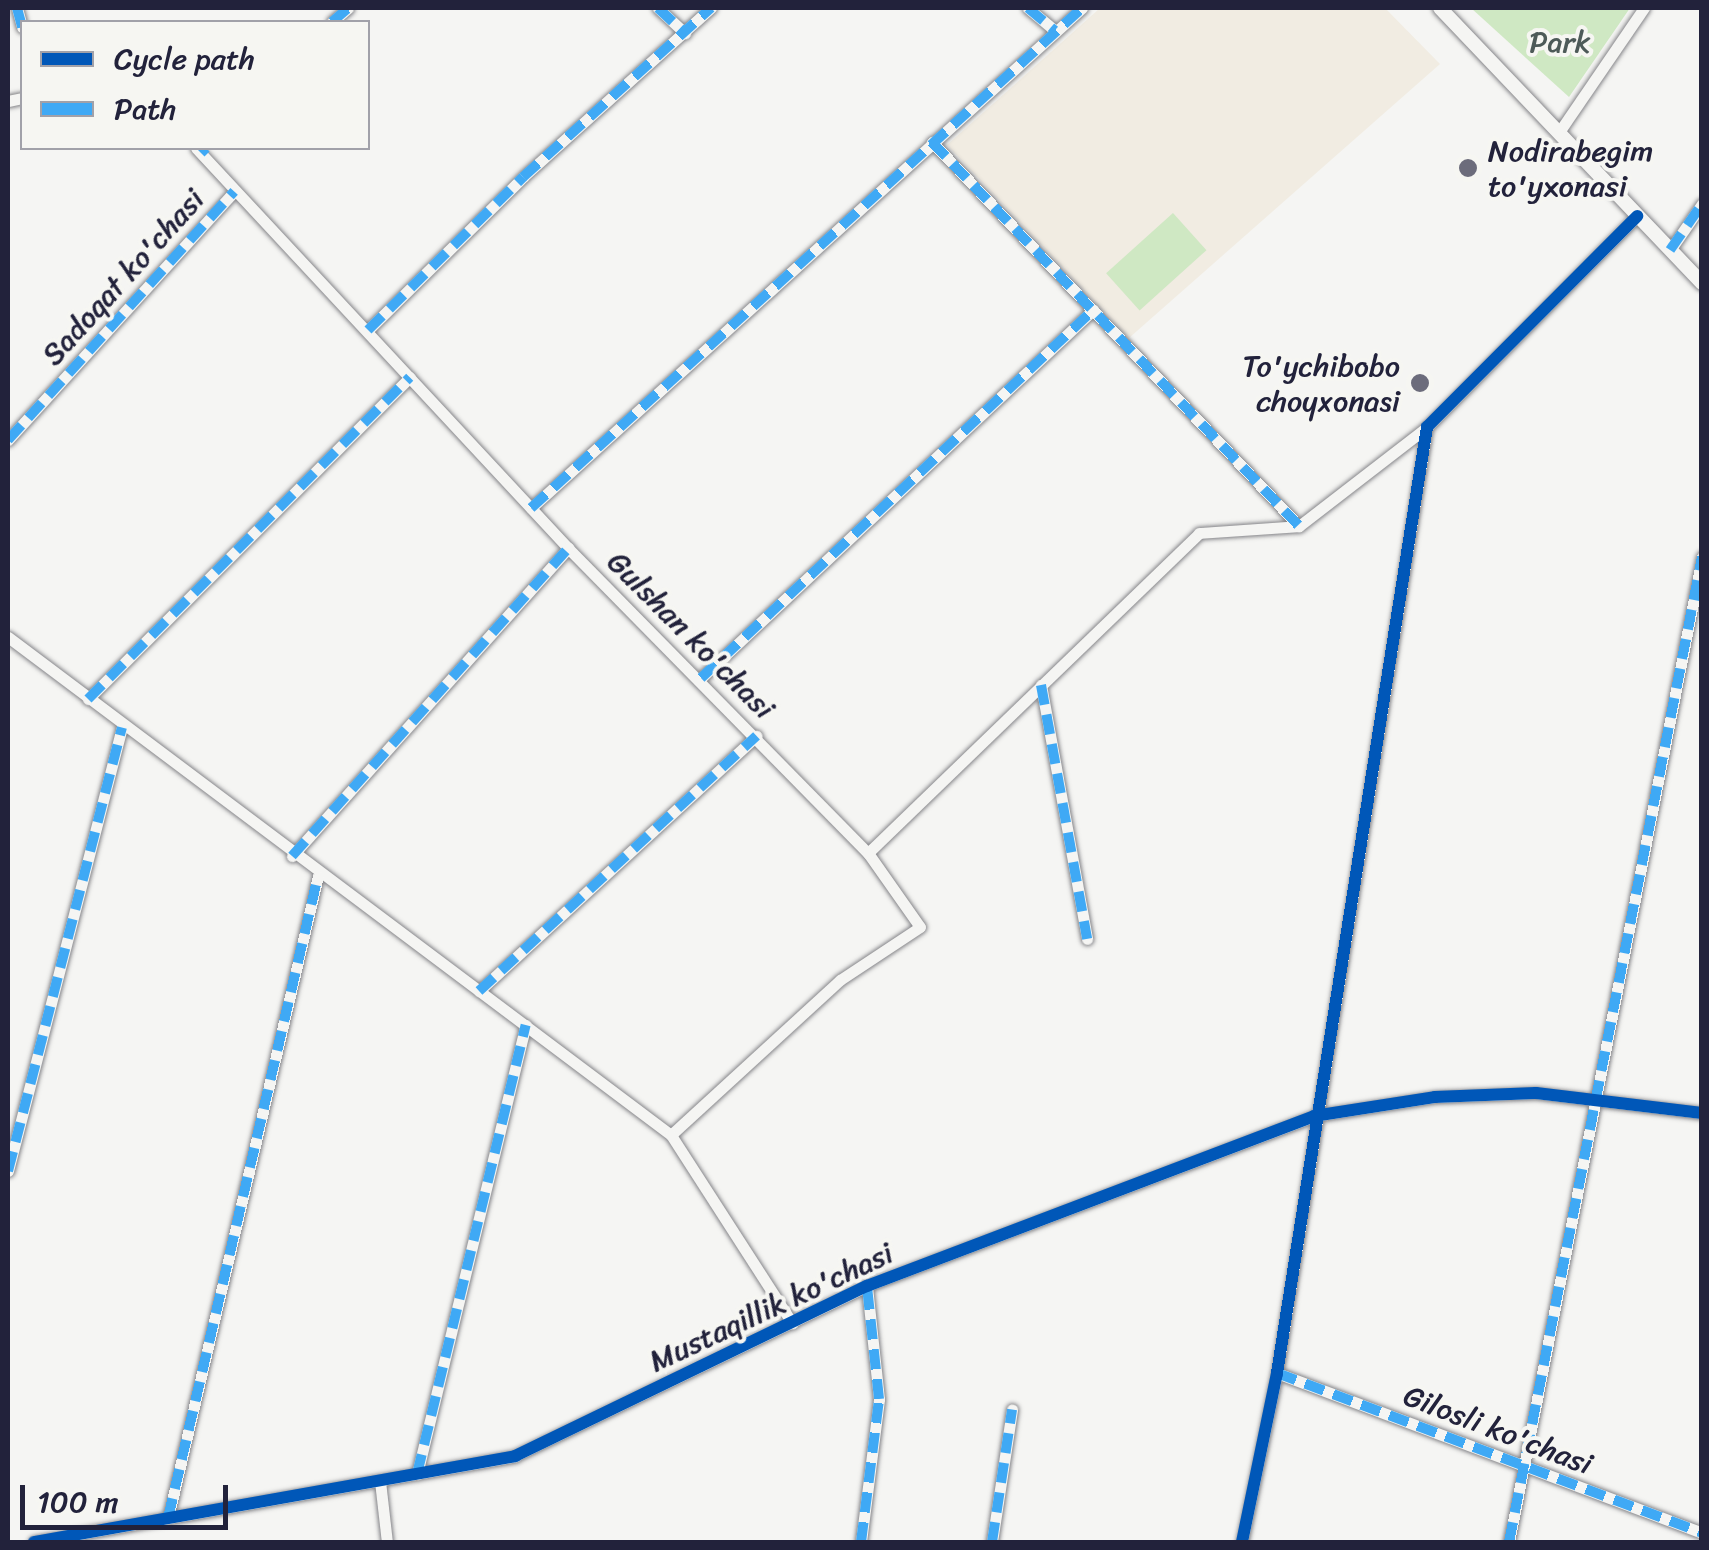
<!DOCTYPE html>
<html>
<head>
<meta charset="utf-8">
<style>
  body { margin:0 }
  #map { position:relative; width:1709px; height:1550px; overflow:hidden; background:#f5f5f3; font-family:Sriracha,sans-serif }
  div>[style] { position:absolute }
  .built>* { inset:0; background:#f1ece2 }
  .green>* { inset:0; background:#cfe8c3; transform-origin:0 0 }
  .roads { filter:drop-shadow(0 0 2px #858589) drop-shadow(0 0 2px #858589) }
  .minor>* { height:11px; margin:-5.5px; padding:0 5.5px; transform-origin:5.5px; border-radius:5.5px; background:#f5f5f3 }
  .tertiary>* { height:14px; margin:-7px; padding:0 7px; transform-origin:7px; border-radius:7px; background:#f5f5f3 }
  .quiet>* { height:10px; margin-top:-5px; transform-origin:0; background:repeating-linear-gradient(90deg,#3fa9f5 0 20px,transparent 0 30px) }
  .cycleway>* { height:12px; margin:-6px; padding:0 6px; transform-origin:6px; border-radius:6px; background:#0057b8 }
  .dots>* { width:28px; height:28px; translate:-50% -50%; box-sizing:border-box; border:5px solid #f6f6f2; border-radius:50% }
  span { translate:-50% -50%; white-space:nowrap; text-align:center; line-height:1.15; -webkit-text-stroke:8px #f6f6f2; paint-order:stroke }
  .park-label { font-size:30px; color:#4d5a58 }
  .poi-label { font-size:30px; color:#22223b }
  .left { translate:0 -50%; text-align:left }
  .right { translate:-100% -50%; text-align:right }
  .street-label { font-size:30px; color:#22223b }
  .frame { position:absolute; inset:0; border:10px solid #22223b; pointer-events:none }
  .legend { position:absolute; left:20px; top:20px; width:350px; height:130px; box-sizing:border-box; background:#f6f6f2; border:2px solid #a1a1a9; margin:0; padding:12px 18px; list-style:none; font-size:30px; color:#22223b }
  .legend li { display:flex; align-items:center; gap:20px; height:50px }
  .legend b { width:50px; border:2px solid #a1a1a9 }
  .scale { position:absolute; left:20px; top:1485px; width:208px; height:45px; box-sizing:border-box; border:5px solid #22223b; border-top:0; padding-left:12px; font-size:30px; line-height:35px; white-space:nowrap; color:#22223b; -webkit-text-stroke:8px #f6f6f2; paint-order:stroke }
</style>
</head>
<body>
<div id="map">
  <div class="built">
    <div style="clip-path:polygon(1100px 8px,1385px 8px,1440px 64px,1129px 338px,947px 145px)"></div>
  </div>
  <div class="green">
    <div style="clip-path:polygon(1471px 8px,1630px 8px,1569px 97px)"></div>
    <div style="left:1173px;top:213px;width:50px;height:90px;rotate:48deg"></div>
  </div>
  <div class="roads">
    <div class="minor">
      <div style="left:17px;top:8px;width:20px;rotate:75deg"></div>
      <div style="left:658px;top:8px;width:37px;rotate:43deg"></div>
      <div style="left:1028px;top:8px;width:35px;rotate:40deg"></div>
      <div style="left:332px;top:22px;width:21px;rotate:-41deg"></div>
      <div style="left:8px;top:101px;width:14px;rotate:-12deg"></div>
      <div style="left:1559px;top:132px;width:150px;rotate:-55.6deg"></div>
      <div style="left:932px;top:142px;width:531px;rotate:46.3deg"></div>
      <div style="left:196px;top:148px;width:546px;rotate:47.08deg"></div>
      <div style="left:568px;top:548px;width:428px;rotate:45.5deg"></div>
      <div style="left:868px;top:853px;width:90px;rotate:54.9deg"></div>
      <div style="left:920px;top:927px;width:96px;rotate:146.5deg"></div>
      <div style="left:840px;top:980px;width:229px;rotate:137.5deg"></div>
      <div style="left:1670px;top:250px;width:56px;rotate:-55.2deg"></div>
      <div style="left:368px;top:330px;width:218px;rotate:-44.6deg"></div>
      <div style="left:523px;top:177px;width:253px;rotate:-42deg"></div>
      <div style="left:8px;top:440px;width:336px;rotate:-47.7deg"></div>
      <div style="left:531px;top:508px;width:744px;rotate:-42.22deg"></div>
      <div style="left:8px;top:637px;width:829px;rotate:36.91deg"></div>
      <div style="left:671px;top:1135px;width:224px;rotate:57.2deg"></div>
      <div style="left:701px;top:678px;width:538px;rotate:-43.19deg"></div>
      <div style="left:1041px;top:685px;width:258px;rotate:79.7deg"></div>
      <div style="left:88px;top:699px;width:455px;rotate:-45deg"></div>
      <div style="left:868px;top:853px;width:460px;rotate:-44deg"></div>
      <div style="left:1199px;top:533px;width:100px;rotate:-4deg"></div>
      <div style="left:1299px;top:526px;width:162px;rotate:-37.7deg"></div>
      <div style="left:292px;top:856px;width:414px;rotate:-48.1deg"></div>
      <div style="left:479px;top:991px;width:377px;rotate:-42.6deg"></div>
      <div style="left:8px;top:1171px;width:458px;rotate:-75.6deg"></div>
      <div style="left:1277px;top:1373px;width:454px;rotate:20.6deg"></div>
      <div style="left:417px;top:1474px;width:462px;rotate:-76.4deg"></div>
      <div style="left:380px;top:1481px;width:61px;rotate:83.5deg"></div>
      <div style="left:168px;top:1518px;width:659px;rotate:-76.85deg"></div>
      <div style="left:34px;top:1542px;width:489px;rotate:-10.1deg"></div>
      <div style="left:515px;top:1456px;width:391px;rotate:-25.8deg"></div>
      <div style="left:867px;top:1286px;width:478px;rotate:-20.8deg"></div>
      <div style="left:1314px;top:1116px;width:122px;rotate:-8.9deg"></div>
      <div style="left:1435px;top:1097px;width:101px;rotate:-2.3deg"></div>
      <div style="left:1536px;top:1093px;width:167px;rotate:6.9deg"></div>
      <div style="left:861px;top:1542px;width:144px;rotate:-82.8deg"></div>
      <div style="left:879px;top:1399px;width:114px;rotate:-96.1deg"></div>
      <div style="left:992px;top:1542px;width:134px;rotate:-81.4deg"></div>
      <div style="left:1242px;top:1542px;width:173px;rotate:-78.3deg"></div>
      <div style="left:1277px;top:1373px;width:958px;rotate:-80.99deg"></div>
      <div style="left:1427px;top:427px;width:298px;rotate:-45.1deg"></div>
      <div style="left:1509px;top:1542px;width:1004px;rotate:-78.91deg"></div>
    </div>
    <div class="tertiary">
      <div style="left:1440px;top:8px;width:380px;rotate:46.4deg"></div>
    </div>
  </div>
  <div class="quiet">
    <div style="left:17px;top:8px;width:20px;rotate:75deg"></div>
    <div style="left:658px;top:8px;width:37px;rotate:43deg"></div>
    <div style="left:1028px;top:8px;width:35px;rotate:40deg"></div>
    <div style="left:332px;top:22px;width:21px;rotate:-41deg"></div>
    <div style="left:932px;top:142px;width:531px;rotate:46.3deg"></div>
    <div style="left:201px;top:153px;width:7px;rotate:-45deg"></div>
    <div style="left:1670px;top:250px;width:56px;rotate:-55.2deg"></div>
    <div style="left:368px;top:330px;width:218px;rotate:-44.6deg"></div>
    <div style="left:523px;top:177px;width:253px;rotate:-42deg"></div>
    <div style="left:8px;top:440px;width:336px;rotate:-47.7deg"></div>
    <div style="left:531px;top:508px;width:744px;rotate:-42.22deg"></div>
    <div style="left:701px;top:678px;width:538px;rotate:-43.19deg"></div>
    <div style="left:1041px;top:685px;width:258px;rotate:79.7deg"></div>
    <div style="left:88px;top:699px;width:455px;rotate:-45deg"></div>
    <div style="left:292px;top:856px;width:414px;rotate:-48.1deg"></div>
    <div style="left:479px;top:991px;width:377px;rotate:-42.6deg"></div>
    <div style="left:8px;top:1171px;width:458px;rotate:-75.6deg"></div>
    <div style="left:1277px;top:1373px;width:454px;rotate:20.6deg"></div>
    <div style="left:417px;top:1474px;width:462px;rotate:-76.4deg"></div>
    <div style="left:168px;top:1518px;width:659px;rotate:-76.85deg"></div>
    <div style="left:861px;top:1542px;width:144px;rotate:-82.8deg"></div>
    <div style="left:879px;top:1399px;width:114px;rotate:-96.1deg"></div>
    <div style="left:992px;top:1542px;width:134px;rotate:-81.4deg"></div>
    <div style="left:1509px;top:1542px;width:1004px;rotate:-78.91deg"></div>
  </div>
  <div class="cycleway">
    <div style="left:34px;top:1542px;width:489px;rotate:-10.1deg"></div>
    <div style="left:515px;top:1456px;width:391px;rotate:-25.8deg"></div>
    <div style="left:867px;top:1286px;width:478px;rotate:-20.8deg"></div>
    <div style="left:1314px;top:1116px;width:122px;rotate:-8.9deg"></div>
    <div style="left:1435px;top:1097px;width:101px;rotate:-2.3deg"></div>
    <div style="left:1536px;top:1093px;width:167px;rotate:6.9deg"></div>
    <div style="left:1242px;top:1542px;width:173px;rotate:-78.3deg"></div>
    <div style="left:1277px;top:1373px;width:958px;rotate:-80.99deg"></div>
    <div style="left:1427px;top:427px;width:298px;rotate:-45.1deg"></div>
  </div>
  <div class="dots">
    <div style="left:1468px;top:168px;background:#6c6c7b"></div>
    <div style="left:1420px;top:383px;background:#6c6c7b"></div>
  </div>
  <div class="park-label">
    <span style="left:1560px;top:42px">Park</span>
  </div>
  <div class="poi-label">
    <span class="left" style="left:1488px;top:168px">Nodirabegim<br>to'yxonasi</span>
    <span class="right" style="left:1400px;top:383px">To'ychibobo<br>choyxonasi</span>
  </div>
  <div class="street-label">
    <span style="left:123px;top:277px;rotate:-48deg">Sadoqat ko'chasi</span>
    <span style="left:691px;top:635px;rotate:45deg">Gulshan ko'chasi</span>
    <span style="left:771px;top:1307px;rotate:-25deg">Mustaqillik ko'chasi</span>
    <span style="left:1498px;top:1430px;rotate:21deg">Gilosli ko'chasi</span>
  </div>
  <div class="frame"></div>
  <ul class="legend">
  <li><b style="height:12px;background:#0057b8"></b>Cycle path</li>
  <li><b style="height:12px;background:#3fa9f5"></b>Path</li>
  </ul>
  <div class="scale">100 m</div>
</div>
</body>
</html>
